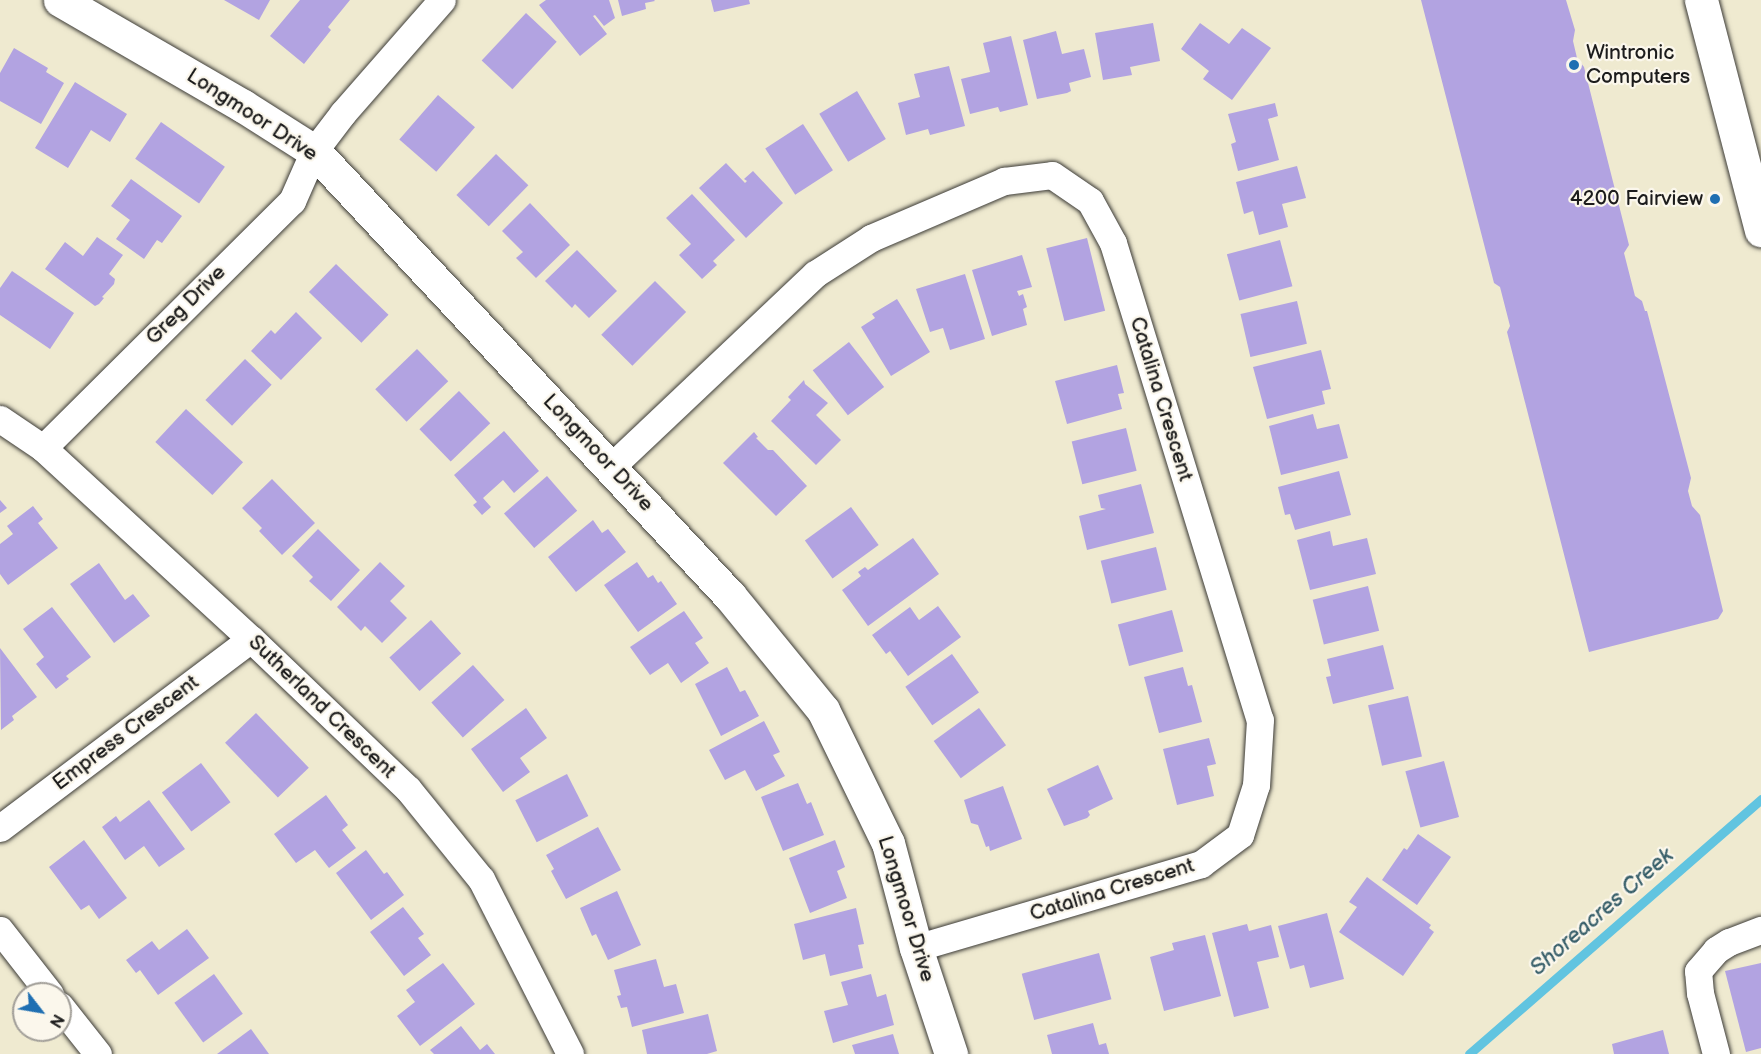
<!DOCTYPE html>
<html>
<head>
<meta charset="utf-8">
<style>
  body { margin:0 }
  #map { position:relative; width:1761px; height:1054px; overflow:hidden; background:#efead0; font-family:"Balsamiq Sans",sans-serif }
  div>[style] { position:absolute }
  .stream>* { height:9px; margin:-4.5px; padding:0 4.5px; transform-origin:4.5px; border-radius:4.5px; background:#61c4e0 }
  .building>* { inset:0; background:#b2a3e1; transform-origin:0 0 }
  .roads { filter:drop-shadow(0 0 2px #3c3b37) drop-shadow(0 0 2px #3c3b37) }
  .minor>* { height:27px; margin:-13.5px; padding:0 13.5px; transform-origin:13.5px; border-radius:13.5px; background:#fff }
  .tertiary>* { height:33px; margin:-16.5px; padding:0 16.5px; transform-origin:16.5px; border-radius:16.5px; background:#fff }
  .secondary>* { height:33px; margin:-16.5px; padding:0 16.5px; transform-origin:16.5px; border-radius:16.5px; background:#fff }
  .dots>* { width:16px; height:16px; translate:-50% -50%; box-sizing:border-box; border:3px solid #fbf7ec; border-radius:50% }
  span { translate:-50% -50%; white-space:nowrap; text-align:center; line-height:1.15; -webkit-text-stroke:4.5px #fbf7ec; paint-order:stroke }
  .poi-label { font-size:21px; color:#1c1c1c }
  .left { translate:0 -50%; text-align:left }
  .right { translate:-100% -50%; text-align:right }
  .street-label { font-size:21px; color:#1c1c1c }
  .water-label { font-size:22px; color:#385f6a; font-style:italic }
  .north { position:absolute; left:12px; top:982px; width:60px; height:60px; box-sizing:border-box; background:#fbf7ec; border:2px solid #a29f99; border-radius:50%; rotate:121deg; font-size:16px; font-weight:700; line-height:24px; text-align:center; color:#1c1c1c }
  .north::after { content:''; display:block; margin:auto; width:21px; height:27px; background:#1f6fb2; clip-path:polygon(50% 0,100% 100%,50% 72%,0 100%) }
</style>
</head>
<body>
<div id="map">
  <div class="stream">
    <div style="left:1469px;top:1054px;width:388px;rotate:-41.1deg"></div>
  </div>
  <div class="building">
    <div style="clip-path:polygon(224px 0,270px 0,259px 20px)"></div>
    <div style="clip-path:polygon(300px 0,350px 0,328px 27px,331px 30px,304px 64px,270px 36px)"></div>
    <div style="clip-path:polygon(546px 0,609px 0,615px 18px,604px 26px,595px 15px,593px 16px,607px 34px,580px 56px,539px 5px)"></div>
    <div style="clip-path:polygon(618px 0,654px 0,655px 1px,645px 3px,646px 9px,622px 16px)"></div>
    <div style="clip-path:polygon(711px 0,749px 0,750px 4px,714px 12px)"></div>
    <div style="clip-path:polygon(1421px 0,1566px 0,1575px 30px,1573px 41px,1577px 58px,1584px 67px,1629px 245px,1624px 253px,1635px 296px,1642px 301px,1645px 311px,1647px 311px,1691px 478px,1688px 491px,1692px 506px,1700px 515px,1723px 611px,1718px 619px,1589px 652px,1507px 332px,1510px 326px,1500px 287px,1494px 283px)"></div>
    <div style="left:526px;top:13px;width:42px;height:65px;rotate:43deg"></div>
    <div style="clip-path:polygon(1153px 23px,1160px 61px,1130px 67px,1132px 75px,1103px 80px,1095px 33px)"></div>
    <div style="clip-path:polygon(1200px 23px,1229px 44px,1242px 28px,1271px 48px,1232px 100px,1203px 79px,1209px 71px,1181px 49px)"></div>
    <div style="clip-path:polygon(1056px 31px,1062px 54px,1084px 49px,1091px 77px,1069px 83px,1071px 91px,1067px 93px,1037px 99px,1023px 40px)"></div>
    <div style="clip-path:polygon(1011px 36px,1028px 105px,1000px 112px,998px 107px,970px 114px,961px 79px,990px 72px,983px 43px)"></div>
    <div style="clip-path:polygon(14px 48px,48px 68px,46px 72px,64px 83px,41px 124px,0 101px,0 73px)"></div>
    <div style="clip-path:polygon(949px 66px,965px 126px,930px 135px,928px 129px,906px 135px,898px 103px,920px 97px,914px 74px)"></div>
    <div style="clip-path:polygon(75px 82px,127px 114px,110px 142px,91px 130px,68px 168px,35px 148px)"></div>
    <div style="left:857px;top:91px;width:56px;height:44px;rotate:59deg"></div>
    <div style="left:438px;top:95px;width:49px;height:59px;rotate:41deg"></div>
    <div style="clip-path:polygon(1275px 103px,1278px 116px,1268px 119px,1279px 160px,1238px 171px,1231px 144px,1236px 142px,1228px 114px)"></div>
    <div style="left:161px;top:122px;width:78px;height:45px;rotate:35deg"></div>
    <div style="left:803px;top:124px;width:55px;height:45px;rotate:57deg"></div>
    <div style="left:496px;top:154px;width:45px;height:57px;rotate:44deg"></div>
    <div style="clip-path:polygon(726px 163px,745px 183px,747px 181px,744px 179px,753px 171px,783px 203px,746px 238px,699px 188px)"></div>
    <div style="clip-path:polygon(1297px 166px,1306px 198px,1282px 204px,1288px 227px,1259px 235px,1253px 211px,1244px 214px,1236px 182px)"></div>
    <div style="clip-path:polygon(131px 179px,182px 216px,162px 243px,157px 240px,144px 259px,116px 239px,130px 220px,111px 206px)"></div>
    <div style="clip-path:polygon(692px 194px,735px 240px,713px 261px,717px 265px,702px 279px,679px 255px,691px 244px,666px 218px)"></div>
    <div style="clip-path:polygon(530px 203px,570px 245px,536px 278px,516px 258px,523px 252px,502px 231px)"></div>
    <div style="clip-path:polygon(97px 237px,123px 255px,109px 274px,115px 279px,114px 284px,102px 297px,104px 298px,99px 304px,95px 306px,45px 269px,65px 242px,83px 256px)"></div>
    <div style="left:1087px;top:238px;width:75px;height:42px;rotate:76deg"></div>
    <div style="left:1280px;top:240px;width:48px;height:55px;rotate:75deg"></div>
    <div style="clip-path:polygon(577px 250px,617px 291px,589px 318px,575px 304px,572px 308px,545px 281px)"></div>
    <div style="clip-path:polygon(1022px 255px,1032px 287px,1017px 291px,1019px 296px,1023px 294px,1027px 307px,1023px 309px,1027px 325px,992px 336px,972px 270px)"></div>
    <div style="left:336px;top:264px;width:73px;height:39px;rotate:44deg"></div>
    <div style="clip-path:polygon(12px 271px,74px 313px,50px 349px,0 315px,0 288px)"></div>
    <div style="clip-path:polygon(965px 274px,985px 339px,950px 350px,943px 328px,930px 332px,916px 289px)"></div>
    <div style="left:655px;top:281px;width:44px;height:76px;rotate:45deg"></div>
    <div style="clip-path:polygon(897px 299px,930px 352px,891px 376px,861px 327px,875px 318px,872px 314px)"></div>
    <div style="left:1297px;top:301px;width:44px;height:58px;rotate:77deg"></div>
    <div style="clip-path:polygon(296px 312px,322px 338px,281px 380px,251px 351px,271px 330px,275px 334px)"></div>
    <div style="left:849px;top:342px;width:57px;height:46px;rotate:52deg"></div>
    <div style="left:417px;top:349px;width:45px;height:58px;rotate:46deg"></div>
    <div style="clip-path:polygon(1321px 350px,1331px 389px,1322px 391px,1325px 404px,1267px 419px,1253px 367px)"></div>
    <div style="left:245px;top:359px;width:37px;height:57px;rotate:44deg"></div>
    <div style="clip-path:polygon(1117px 365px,1124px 393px,1118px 394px,1122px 409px,1067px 424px,1055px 381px)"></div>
    <div style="clip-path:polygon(804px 380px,805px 384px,828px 403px,816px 415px,841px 440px,816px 465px,771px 421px,791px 400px,788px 397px)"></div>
    <div style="left:459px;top:391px;width:45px;height:55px;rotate:46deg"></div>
    <div style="left:186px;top:409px;width:78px;height:45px;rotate:43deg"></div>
    <div style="clip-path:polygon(1313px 414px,1317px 429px,1339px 424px,1348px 458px,1281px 475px,1269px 426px)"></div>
    <div style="left:1126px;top:428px;width:44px;height:56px;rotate:76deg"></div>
    <div style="clip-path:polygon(504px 431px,539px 471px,514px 493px,503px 480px,483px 498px,491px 507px,482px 515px,473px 505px,477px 502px,454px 475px)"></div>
    <div style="clip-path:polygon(754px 432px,758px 437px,756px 438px,768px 450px,773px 450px,807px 486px,776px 516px,723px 463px)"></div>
    <div style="clip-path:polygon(1339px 471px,1351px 515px,1295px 530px,1290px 514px,1285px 515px,1278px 487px)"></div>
    <div style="left:547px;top:476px;width:46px;height:57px;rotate:49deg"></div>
    <div style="clip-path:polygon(272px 479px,315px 523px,282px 555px,259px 531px,262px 528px,242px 508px)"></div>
    <div style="clip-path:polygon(1141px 484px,1154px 533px,1087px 550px,1079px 516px,1106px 509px,1101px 508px,1098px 495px)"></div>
    <div style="clip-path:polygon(0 500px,7px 508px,0 513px)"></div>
    <div style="clip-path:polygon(33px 506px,43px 519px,38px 523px,58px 548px,8px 585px,0 574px,0 544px,13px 534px,7px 526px)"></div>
    <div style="left:851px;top:507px;width:47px;height:57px;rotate:54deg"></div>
    <div style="clip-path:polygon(593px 520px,602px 533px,608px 529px,626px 552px,576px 592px,548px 557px)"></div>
    <div style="clip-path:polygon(318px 529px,360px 570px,331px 601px,309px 581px,313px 577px,292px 556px)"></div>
    <div style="clip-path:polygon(1330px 531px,1333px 546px,1367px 538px,1376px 574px,1310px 590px,1297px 540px)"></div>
    <div style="clip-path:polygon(913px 538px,939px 574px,868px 626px,842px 590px,861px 576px,858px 572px,865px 567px,868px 570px)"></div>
    <div style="left:1156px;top:547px;width:44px;height:57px;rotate:76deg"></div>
    <div style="clip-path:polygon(380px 562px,405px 586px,390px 601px,407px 618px,382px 643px,365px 626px,361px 631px,337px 607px)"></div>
    <div style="clip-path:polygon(637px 562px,648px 578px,653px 575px,658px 583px,661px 581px,677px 604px,638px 632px,604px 585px)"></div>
    <div style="clip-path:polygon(99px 563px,125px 600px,133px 594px,150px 616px,114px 643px,70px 584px)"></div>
    <div style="left:1368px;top:586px;width:46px;height:57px;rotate:76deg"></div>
    <div style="clip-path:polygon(938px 606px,961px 637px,908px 676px,890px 651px,886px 654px,872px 635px,910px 607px,919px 620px)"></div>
    <div style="clip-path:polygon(52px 607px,91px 657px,66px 676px,69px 679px,56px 689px,36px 664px,44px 657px,23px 629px)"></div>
    <div style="left:1172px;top:610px;width:43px;height:56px;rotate:75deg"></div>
    <div style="clip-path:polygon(684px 611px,703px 638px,695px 643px,709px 663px,681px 683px,668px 663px,650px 675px,630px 647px)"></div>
    <div style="left:431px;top:620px;width:45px;height:56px;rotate:48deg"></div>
    <div style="clip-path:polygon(1383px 645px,1394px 689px,1333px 704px,1326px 677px,1331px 676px,1327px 659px)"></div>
    <div style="clip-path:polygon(0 648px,37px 697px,12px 716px,14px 720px,1px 730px)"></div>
    <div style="left:952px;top:654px;width:47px;height:57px;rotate:55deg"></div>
    <div style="left:473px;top:665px;width:47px;height:56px;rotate:48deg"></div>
    <div style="clip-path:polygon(727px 667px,740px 692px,745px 690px,759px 716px,721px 736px,695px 684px)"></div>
    <div style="clip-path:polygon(1183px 667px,1188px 686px,1192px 685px,1202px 722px,1159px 733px,1144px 677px)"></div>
    <div style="left:1408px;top:696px;width:62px;height:41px;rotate:77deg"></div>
    <div style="clip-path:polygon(526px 708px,547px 738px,520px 758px,530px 772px,503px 792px,471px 749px)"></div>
    <div style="left:979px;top:708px;width:46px;height:56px;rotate:54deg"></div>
    <div style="left:256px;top:713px;width:76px;height:43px;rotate:46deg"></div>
    <div style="clip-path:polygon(764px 721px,780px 752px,773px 755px,785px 776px,756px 791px,745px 770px,725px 780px,709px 750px)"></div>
    <div style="clip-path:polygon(1209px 738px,1216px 764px,1207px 766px,1214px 796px,1177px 805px,1163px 749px)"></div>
    <div style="left:1444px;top:761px;width:58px;height:40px;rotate:75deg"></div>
    <div style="left:201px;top:763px;width:49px;height:49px;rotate:53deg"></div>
    <div style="clip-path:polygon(1098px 765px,1113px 799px,1088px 811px,1090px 815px,1087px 818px,1064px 826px,1047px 789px)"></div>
    <div style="left:567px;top:774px;width:47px;height:58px;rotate:63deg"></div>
    <div style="clip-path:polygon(798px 783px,807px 804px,811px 802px,824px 835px,783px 851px,761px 797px)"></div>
    <div style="clip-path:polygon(1003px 786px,1022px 839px,990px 851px,989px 846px,986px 847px,978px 825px,971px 823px,964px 800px)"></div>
    <div style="clip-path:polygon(326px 795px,348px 825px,342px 830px,356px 848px,329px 868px,315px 850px,296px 863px,274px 834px)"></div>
    <div style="clip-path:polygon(149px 800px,185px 849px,159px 867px,144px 846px,125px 860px,102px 827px,116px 816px,120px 822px)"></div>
    <div style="clip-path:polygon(598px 827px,621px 870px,566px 899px,551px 871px,554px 869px,546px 855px)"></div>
    <div style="clip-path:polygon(1418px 834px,1451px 857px,1417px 905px,1382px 880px,1404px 848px,1407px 850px)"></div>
    <div style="clip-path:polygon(84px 840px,127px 898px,99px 919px,89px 905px,81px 910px,49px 867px)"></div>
    <div style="clip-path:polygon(835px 840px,845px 867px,837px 871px,847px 898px,810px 913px,789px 858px)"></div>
    <div style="clip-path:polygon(366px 850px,384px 874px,387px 872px,404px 895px,371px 920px,336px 873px)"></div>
    <div style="clip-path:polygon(1367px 877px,1431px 925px,1429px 928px,1434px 932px,1403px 976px,1339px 932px,1357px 907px,1349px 902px)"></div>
    <div style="clip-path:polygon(617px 891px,641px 945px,608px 960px,596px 934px,592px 936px,580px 908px)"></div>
    <div style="clip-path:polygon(403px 907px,424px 934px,418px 938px,431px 955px,404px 976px,370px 932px)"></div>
    <div style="clip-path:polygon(856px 908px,864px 944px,858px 945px,863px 968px,830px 976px,825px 954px,803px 960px,794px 924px)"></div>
    <div style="clip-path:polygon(1327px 913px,1344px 979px,1310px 988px,1304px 965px,1290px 969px,1278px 926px)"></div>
    <div style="clip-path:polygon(1247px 924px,1249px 931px,1271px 925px,1279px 957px,1257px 962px,1269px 1008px,1234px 1017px,1212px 933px)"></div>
    <div style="clip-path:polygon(187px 929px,209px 958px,158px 995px,140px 970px,136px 973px,126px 960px,152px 941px,159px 950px)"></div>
    <div style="clip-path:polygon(1205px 935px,1221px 996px,1164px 1011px,1150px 957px,1174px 950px,1172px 943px)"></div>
    <div style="left:1099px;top:953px;width:48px;height:80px;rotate:75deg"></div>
    <div style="clip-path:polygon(656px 959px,664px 987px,676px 984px,684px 1013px,632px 1027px,627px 1007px,621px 1008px,617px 996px,621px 995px,614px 970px)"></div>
    <div style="clip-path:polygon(443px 963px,475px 1004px,420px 1046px,397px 1016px,415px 1002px,406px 990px)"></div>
    <div style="clip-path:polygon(1761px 963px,1761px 1048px,1746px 1052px,1725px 971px)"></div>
    <div style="left:214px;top:974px;width:49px;height:49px;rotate:54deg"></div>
    <div style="clip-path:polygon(871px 974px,877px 997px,886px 994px,894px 1025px,833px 1043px,824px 1011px,848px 1005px,841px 982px)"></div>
    <div style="clip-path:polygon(708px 1014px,717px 1051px,707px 1054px,647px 1054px,642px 1030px)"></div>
    <div style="clip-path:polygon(1093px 1023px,1099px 1045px,1106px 1043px,1109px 1054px,1052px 1054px,1047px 1035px)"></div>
    <div style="clip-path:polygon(461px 1026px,480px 1050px,487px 1044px,495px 1054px,434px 1054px,430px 1050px)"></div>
    <div style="clip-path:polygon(251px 1029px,269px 1054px,217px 1054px)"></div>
    <div style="clip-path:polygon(1663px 1030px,1669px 1054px,1614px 1054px,1612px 1044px)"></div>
    <div style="clip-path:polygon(893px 1034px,899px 1054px,855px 1054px,852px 1045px)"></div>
  </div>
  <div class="roads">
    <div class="minor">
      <div style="left:0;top:419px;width:52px;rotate:34deg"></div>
      <div style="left:43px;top:448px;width:282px;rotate:42.6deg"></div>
      <div style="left:251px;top:639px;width:217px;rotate:43.7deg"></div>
      <div style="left:408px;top:789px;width:116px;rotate:51deg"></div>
      <div style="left:481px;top:879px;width:196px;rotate:63deg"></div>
      <div style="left:43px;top:448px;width:351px;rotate:-44.8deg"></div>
      <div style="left:292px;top:201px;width:55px;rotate:-66.3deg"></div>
      <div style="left:314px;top:151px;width:48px;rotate:-52.7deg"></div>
      <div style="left:343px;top:113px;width:150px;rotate:-48.8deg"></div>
      <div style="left:611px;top:467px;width:281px;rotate:-43.4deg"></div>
      <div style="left:815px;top:274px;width:67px;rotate:-32.7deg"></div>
      <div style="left:871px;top:238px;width:145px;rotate:-23.2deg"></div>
      <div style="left:1004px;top:181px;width:48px;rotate:-7.1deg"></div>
      <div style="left:1052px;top:175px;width:46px;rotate:34.4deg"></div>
      <div style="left:1090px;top:201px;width:48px;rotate:61.3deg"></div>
      <div style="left:1113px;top:243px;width:499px;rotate:72.9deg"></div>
      <div style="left:1260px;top:720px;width:65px;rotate:93.5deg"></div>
      <div style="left:1256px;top:785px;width:52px;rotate:107.7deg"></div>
      <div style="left:1240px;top:835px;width:49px;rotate:143.4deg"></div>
      <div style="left:1201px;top:864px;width:297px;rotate:163.6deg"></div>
      <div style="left:0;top:828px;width:314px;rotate:-37deg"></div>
      <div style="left:0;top:930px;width:81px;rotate:52deg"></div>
      <div style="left:60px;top:1006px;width:61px;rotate:51.6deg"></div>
      <div style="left:1716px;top:1054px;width:63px;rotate:-104.7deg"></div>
      <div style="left:1700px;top:993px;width:22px;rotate:-95deg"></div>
      <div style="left:1698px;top:971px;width:28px;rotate:-49deg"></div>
      <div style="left:1716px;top:950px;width:15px;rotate:-32deg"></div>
      <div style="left:1729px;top:942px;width:34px;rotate:-21deg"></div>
    </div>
    <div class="tertiary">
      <div style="left:60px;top:0;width:211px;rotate:30.1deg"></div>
      <div style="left:243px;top:106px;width:84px;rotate:32.4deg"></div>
      <div style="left:314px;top:151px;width:609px;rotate:46.93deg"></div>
      <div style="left:730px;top:596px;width:147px;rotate:50.8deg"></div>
      <div style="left:823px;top:710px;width:148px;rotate:64deg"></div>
      <div style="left:888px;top:843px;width:109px;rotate:75.1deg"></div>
      <div style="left:916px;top:948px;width:112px;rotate:71.7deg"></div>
    </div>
    <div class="secondary">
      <div style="left:1701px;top:0;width:238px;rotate:75.4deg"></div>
    </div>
  </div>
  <div class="dots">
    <div style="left:1574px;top:65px;background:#1f6fb2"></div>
    <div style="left:1715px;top:199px;background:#1f6fb2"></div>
  </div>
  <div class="poi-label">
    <span class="left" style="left:1586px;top:65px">Wintronic<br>Computers</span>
    <span class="right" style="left:1703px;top:199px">4200 Fairview</span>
  </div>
  <div class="street-label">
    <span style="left:252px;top:115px;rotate:33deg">Longmoor Drive</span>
    <span style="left:186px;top:305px;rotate:-45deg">Greg Drive</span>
    <span style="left:1161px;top:399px;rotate:73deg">Catalina Crescent</span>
    <span style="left:598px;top:453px;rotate:47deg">Longmoor Drive</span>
    <span style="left:322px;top:707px;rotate:44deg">Sutherland Crescent</span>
    <span style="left:126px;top:733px;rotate:-37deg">Empress Crescent</span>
    <span style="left:1112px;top:890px;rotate:-17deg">Catalina Crescent</span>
    <span style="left:906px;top:909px;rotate:73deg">Longmoor Drive</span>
  </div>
  <div class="water-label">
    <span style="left:1602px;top:912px;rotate:-41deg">Shoreacres Creek</span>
  </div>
  <div class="north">N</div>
</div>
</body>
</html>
